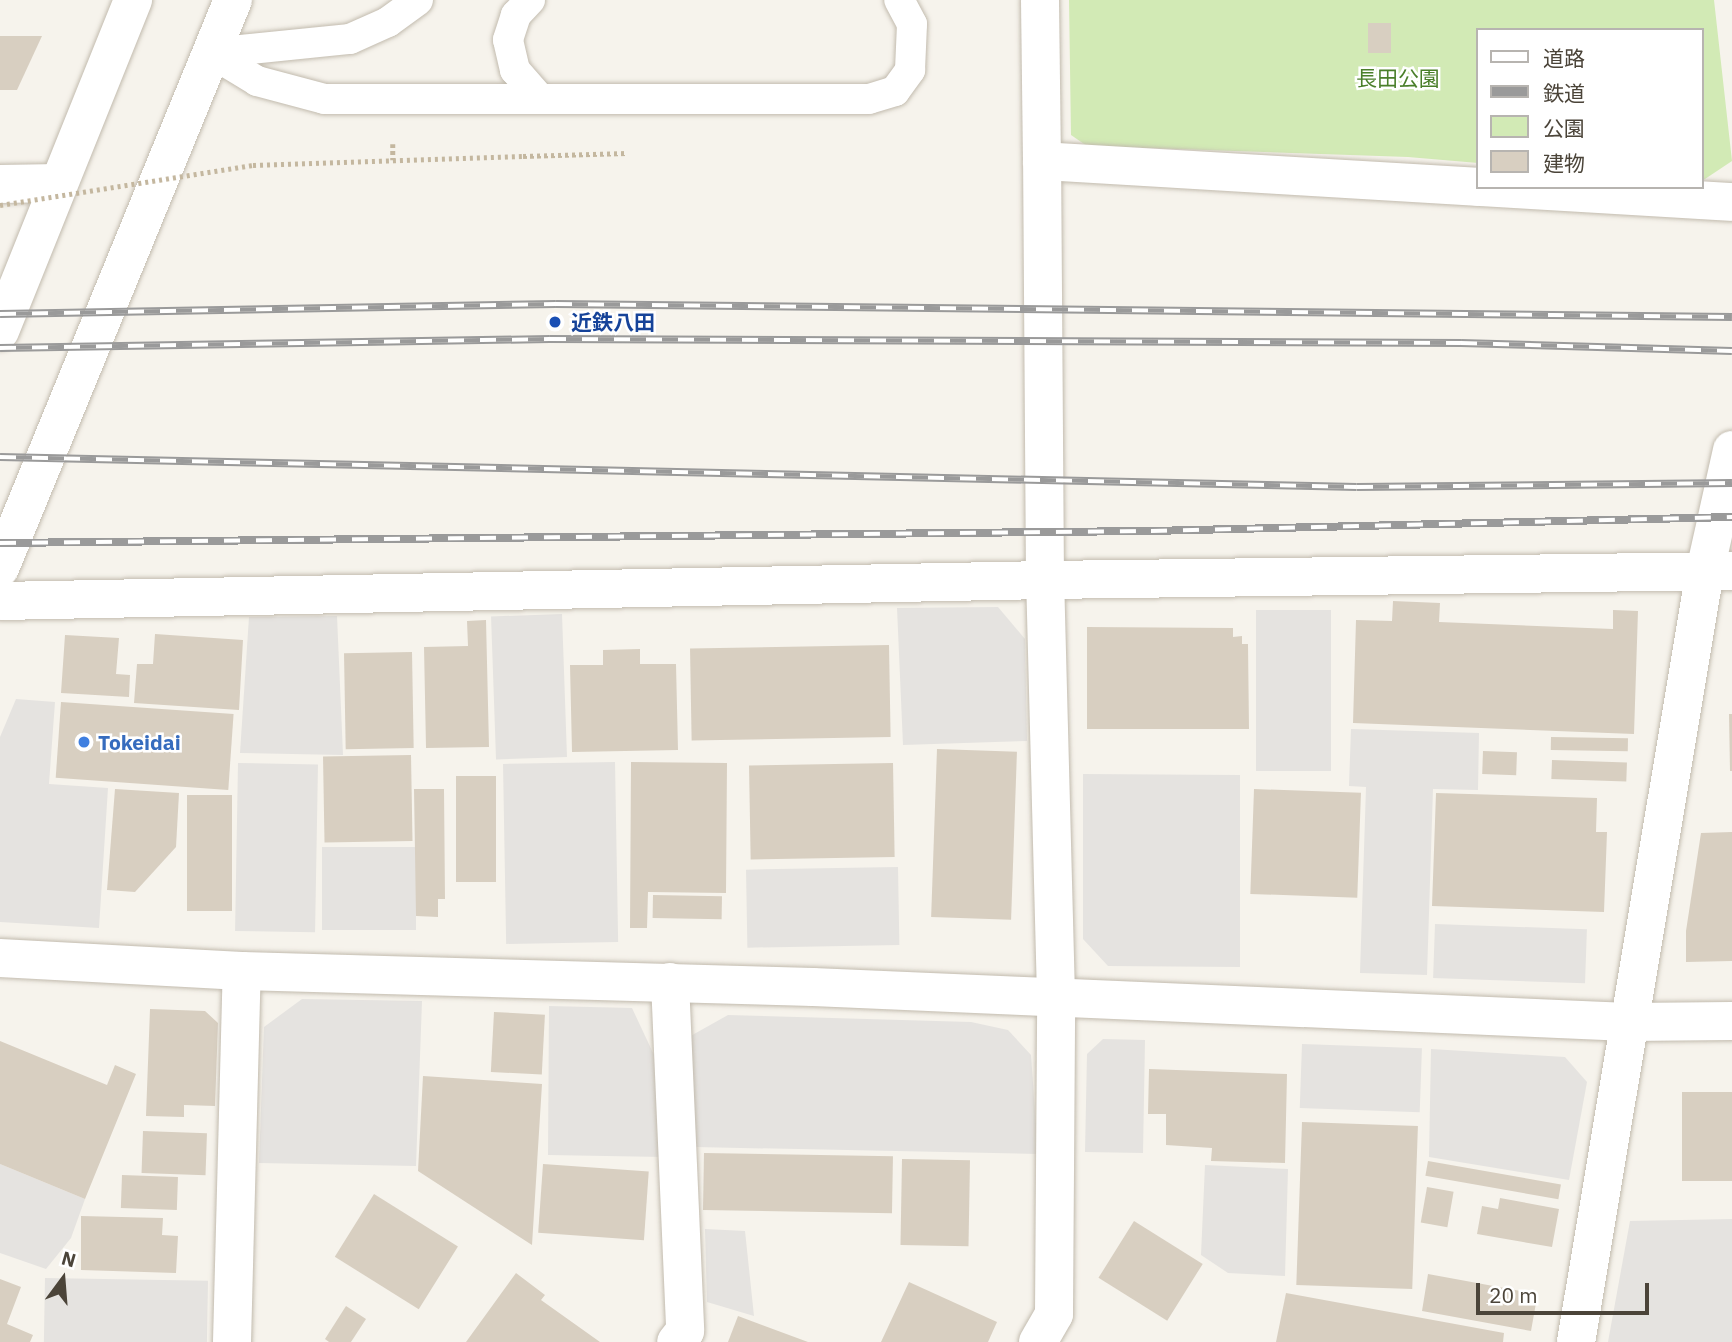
<!DOCTYPE html>
<html>
<head>
<meta charset="utf-8">
<style>
  body { margin:0 }
  #map { position:relative; width:1732px; height:1342px; overflow:hidden; background:#f6f3ec; font-family:"IBM Plex Sans","Noto Sans JP",sans-serif }
  div>[style] { position:absolute }
  .green>* { inset:0; background:#d2eab5 }
  .parking>* { inset:0; background:#e5e3e0; transform-origin:0 0 }
  .building>* { inset:0; background:#d8cfc1; transform-origin:0 0 }
  .path>* { height:4.5px; margin-top:-2.25px; transform-origin:0; background:repeating-linear-gradient(90deg,#c4b79f 0 3.5px,transparent 0 7px) }
  .roads { filter:drop-shadow(0 0 2px #c2bbae) drop-shadow(0 0 2px #c2bbae) }
  .service>* { height:30px; margin:-15px; padding:0 15px; transform-origin:15px; border-radius:15px; background:#fff }
  .minor>* { height:38px; margin:-19px; padding:0 19px; transform-origin:19px; border-radius:19px; background:#fff }
  .tertiary>* { height:38px; margin:-19px; padding:0 19px; transform-origin:19px; border-radius:19px; background:#fff }
  .rail>* { height:8px; margin-top:-4px; transform-origin:0; background:repeating-linear-gradient(90deg,#fff 0 16px,#9a9a9a 0 32px); box-sizing:border-box; border-block:2px solid #9a9a9a }
  .path-bridge>* { height:4.5px; margin-top:-2.25px; transform-origin:0; background:repeating-linear-gradient(90deg,#c4b79f 0 3.5px,transparent 0 7px) }
  .dots>* { width:19px; height:19px; translate:-50% -50%; box-sizing:border-box; border:4px solid #fff; border-radius:50% }
  span { translate:-50% -50%; white-space:nowrap; text-align:center; line-height:1.15; -webkit-text-stroke:5px #fff; paint-order:stroke }
  .park-label { font-size:21px; color:#4a7f2a }
  .transit-label { font-size:21px; color:#164399; font-weight:700 }
  .left { translate:0 -50%; text-align:left }
  .shop-label { font-size:21px; color:#366cbe; font-weight:700 }
  .legend { position:absolute; left:1476px; top:28px; width:228px; height:161px; box-sizing:border-box; background:#fff; border:2px solid #b7b4b0; margin:0; padding:9px 12px; list-style:none; font-size:21px; color:#4b4439 }
  .legend li { display:flex; align-items:center; gap:14px; height:35px }
  .legend b { width:35px; border:2px solid #b7b4b0 }
  .north { position:absolute; left:28px; top:1244px; width:70px; height:70px; -webkit-text-stroke:5px #fff; paint-order:stroke; rotate:16deg; font-size:19px; font-weight:700; line-height:28px; text-align:center; color:#4b4439 }
  .north::after { content:''; display:block; margin:auto; width:24px; height:32px; background:#4b4439; clip-path:polygon(50% 0,100% 100%,50% 72%,0 100%) }
  .scale { position:absolute; left:1476px; top:1283px; width:173px; height:32px; box-sizing:border-box; border:4px solid #4b4439; border-top:0; padding-left:9px; font-size:21px; line-height:24px; white-space:nowrap; color:#4b4439; -webkit-text-stroke:5px #fff; paint-order:stroke }
</style>
</head>
<body>
<div id="map">
  <div class="green">
    <div style="clip-path:polygon(1069px 0,1714px 0,1732px 161px,1702px 181px,1702px 30px,1478px 30px,1478px 163px,1408px 157px,1087px 146px,1071px 135px)"></div>
  </div>
  <div class="parking">
    <div style="clip-path:polygon(998px 607px,1025px 639px,1027px 741px,903px 745px,897px 608px)"></div>
    <div style="left:1256px;top:610px;width:75px;height:161px"></div>
    <div style="left:562px;top:614px;width:143px;height:71px;rotate:88deg"></div>
    <div style="clip-path:polygon(337px 616px,343px 755px,240px 753px,249px 617px)"></div>
    <div style="clip-path:polygon(16px 699px,55px 702px,49px 784px,108px 788px,99px 928px,0 922px,0 737px)"></div>
    <div style="clip-path:polygon(1351px 729px,1479px 733px,1478px 790px,1433px 789px,1427px 975px,1360px 973px,1366px 787px,1349px 786px)"></div>
    <div style="left:615px;top:762px;width:180px;height:112px;rotate:89deg"></div>
    <div style="left:238px;top:763px;width:80px;height:168px;rotate:1deg"></div>
    <div style="clip-path:polygon(1083px 774px,1240px 775px,1240px 967px,1108px 966px,1083px 939px)"></div>
    <div style="left:322px;top:847px;width:94px;height:83px"></div>
    <div style="left:898px;top:867px;width:78px;height:152px;rotate:89deg"></div>
    <div style="left:1435px;top:924px;width:152px;height:54px;rotate:2deg"></div>
    <div style="clip-path:polygon(302px 999px,422px 1001px,416px 1166px,259px 1163px,264px 1027px)"></div>
    <div style="clip-path:polygon(549px 1006px,632px 1008px,654px 1055px,664px 1157px,548px 1155px)"></div>
    <div style="clip-path:polygon(728px 1015px,971px 1022px,1008px 1030px,1031px 1055px,1038px 1154px,695px 1147px,687px 1038px)"></div>
    <div style="clip-path:polygon(1103px 1039px,1145px 1040px,1143px 1153px,1085px 1152px,1087px 1054px)"></div>
    <div style="left:1302px;top:1044px;width:120px;height:64px;rotate:2deg"></div>
    <div style="clip-path:polygon(1431px 1049px,1565px 1057px,1587px 1082px,1569px 1180px,1429px 1157px)"></div>
    <div style="clip-path:polygon(0 1164px,85px 1199px,71px 1238px,46px 1269px,0 1253px)"></div>
    <div style="clip-path:polygon(1205px 1165px,1288px 1169px,1285px 1276px,1228px 1273px,1201px 1255px)"></div>
    <div style="clip-path:polygon(1732px 1219px,1732px 1342px,1608px 1342px,1630px 1221px)"></div>
    <div style="clip-path:polygon(705px 1229px,745px 1231px,754px 1316px,707px 1302px)"></div>
    <div style="left:45px;top:1278px;width:163px;height:64px;rotate:1deg"></div>
  </div>
  <div class="building">
    <div style="left:1368px;top:23px;width:23px;height:30px"></div>
    <div style="clip-path:polygon(0 36px,42px 36px,17px 90px,0 90px)"></div>
    <div style="clip-path:polygon(1393px 601px,1440px 603px,1439px 622px,1613px 629px,1613px 610px,1638px 611px,1634px 734px,1353px 723px,1356px 620px,1392px 621px)"></div>
    <div style="clip-path:polygon(486px 620px,489px 747px,426px 748px,424px 647px,468px 646px,467px 621px)"></div>
    <div style="clip-path:polygon(1087px 627px,1233px 628px,1233px 637px,1242px 636px,1242px 644px,1248px 644px,1249px 729px,1087px 729px)"></div>
    <div style="clip-path:polygon(155px 634px,243px 640px,239px 710px,134px 703px,137px 664px,153px 664px)"></div>
    <div style="clip-path:polygon(65px 635px,119px 638px,116px 674px,130px 675px,129px 697px,61px 693px)"></div>
    <div style="left:889px;top:645px;width:92px;height:199px;rotate:89deg"></div>
    <div style="clip-path:polygon(640px 649px,640px 664px,676px 664px,678px 750px,572px 752px,570px 665px,603px 665px,603px 650px)"></div>
    <div style="left:412px;top:652px;width:96px;height:68px;rotate:89deg"></div>
    <div style="left:61px;top:702px;width:173px;height:76px;rotate:4deg"></div>
    <div style="clip-path:polygon(1729px 714px,1732px 714px,1732px 771px,1730px 771px)"></div>
    <div style="left:1551px;top:737px;width:77px;height:13px;rotate:1deg"></div>
    <div style="left:937px;top:749px;width:80px;height:168px;rotate:2deg"></div>
    <div style="left:1483px;top:751px;width:34px;height:23px;rotate:2deg"></div>
    <div style="left:411px;top:755px;width:86px;height:88px;rotate:89deg"></div>
    <div style="left:1552px;top:760px;width:75px;height:19px;rotate:2deg"></div>
    <div style="clip-path:polygon(631px 762px,727px 763px,726px 893px,648px 892px,647px 928px,630px 928px)"></div>
    <div style="left:893px;top:763px;width:94px;height:144px;rotate:89deg"></div>
    <div style="left:456px;top:776px;width:40px;height:106px"></div>
    <div style="clip-path:polygon(115px 789px,179px 793px,176px 847px,135px 892px,107px 890px)"></div>
    <div style="clip-path:polygon(414px 789px,444px 789px,445px 899px,438px 899px,438px 917px,416px 916px)"></div>
    <div style="left:1254px;top:789px;width:107px;height:105px;rotate:2deg"></div>
    <div style="clip-path:polygon(1436px 793px,1597px 798px,1596px 832px,1607px 832px,1604px 912px,1432px 906px)"></div>
    <div style="left:187px;top:795px;width:45px;height:116px"></div>
    <div style="clip-path:polygon(1732px 832px,1732px 961px,1686px 962px,1686px 931px,1701px 833px)"></div>
    <div style="left:653px;top:895px;width:69px;height:23px;rotate:1deg"></div>
    <div style="clip-path:polygon(150px 1009px,205px 1011px,218px 1023px,215px 1106px,184px 1105px,184px 1117px,146px 1116px)"></div>
    <div style="left:494px;top:1012px;width:51px;height:60px;rotate:3deg"></div>
    <div style="clip-path:polygon(0 1041px,107px 1085px,115px 1065px,136px 1074px,85px 1199px,0 1164px)"></div>
    <div style="clip-path:polygon(1149px 1069px,1287px 1074px,1285px 1163px,1211px 1161px,1212px 1148px,1166px 1145px,1166px 1114px,1148px 1114px)"></div>
    <div style="clip-path:polygon(423px 1076px,542px 1084px,532px 1245px,418px 1171px)"></div>
    <div style="left:1732px;top:1092px;width:89px;height:50px;rotate:90deg"></div>
    <div style="left:1302px;top:1122px;width:116px;height:163px;rotate:2deg"></div>
    <div style="left:143px;top:1131px;width:64px;height:42px;rotate:2deg"></div>
    <div style="left:704px;top:1153px;width:189px;height:57px;rotate:1deg"></div>
    <div style="left:902px;top:1159px;width:68px;height:86px;rotate:1deg"></div>
    <div style="left:1428px;top:1161px;width:135px;height:15px;rotate:10deg"></div>
    <div style="left:543px;top:1164px;width:106px;height:69px;rotate:4deg"></div>
    <div style="left:122px;top:1175px;width:56px;height:33px;rotate:2deg"></div>
    <div style="left:1427px;top:1187px;width:27px;height:36px;rotate:10deg"></div>
    <div style="left:374px;top:1194px;width:99px;height:74px;rotate:32deg"></div>
    <div style="clip-path:polygon(1500px 1198px,1559px 1209px,1552px 1247px,1477px 1234px,1482px 1206px,1498px 1209px)"></div>
    <div style="clip-path:polygon(81px 1216px,163px 1218px,162px 1235px,178px 1236px,176px 1273px,81px 1270px)"></div>
    <div style="left:1134px;top:1221px;width:81px;height:67px;rotate:32deg"></div>
    <div style="clip-path:polygon(516px 1273px,545px 1295px,541px 1300px,600px 1342px,466px 1342px)"></div>
    <div style="clip-path:polygon(1428px 1274px,1526px 1292px,1524px 1300px,1536px 1303px,1531px 1331px,1422px 1311px)"></div>
    <div style="clip-path:polygon(0 1279px,21px 1287px,7px 1324px,33px 1335px,30px 1342px,0 1342px)"></div>
    <div style="clip-path:polygon(909px 1282px,997px 1322px,988px 1342px,881px 1342px)"></div>
    <div style="clip-path:polygon(1286px 1293px,1504px 1333px,1503px 1342px,1276px 1342px)"></div>
    <div style="clip-path:polygon(346px 1306px,366px 1319px,351px 1342px,329px 1342px,325px 1339px)"></div>
    <div style="clip-path:polygon(738px 1316px,808px 1342px,728px 1342px)"></div>
  </div>
  <div class="path">
    <div style="left:393px;top:144px;width:16px;rotate:90deg"></div>
    <div style="left:523px;top:156px;width:104px;rotate:-1.7deg"></div>
  </div>
  <div class="roads">
    <div class="service">
      <div style="left:530px;top:0;width:21px;rotate:133deg"></div>
      <div style="left:516px;top:15px;width:26px;rotate:108deg"></div>
      <div style="left:508px;top:40px;width:31px;rotate:77deg"></div>
      <div style="left:515px;top:70px;width:37px;rotate:49deg"></div>
      <div style="left:211px;top:53px;width:54px;rotate:31.3deg"></div>
      <div style="left:257px;top:81px;width:69px;rotate:15deg"></div>
      <div style="left:324px;top:99px;width:545px"></div>
      <div style="left:869px;top:99px;width:27px;rotate:-17deg"></div>
      <div style="left:895px;top:91px;width:26px;rotate:-54deg"></div>
      <div style="left:910px;top:70px;width:46px;rotate:-87.5deg"></div>
      <div style="left:912px;top:24px;width:27px;rotate:-118deg"></div>
      <div style="left:211px;top:53px;width:140px;rotate:-5.8deg"></div>
      <div style="left:350px;top:39px;width:42px;rotate:-24.1deg"></div>
      <div style="left:388px;top:22px;width:37px;rotate:-36deg"></div>
    </div>
    <div class="minor">
      <div style="left:1040px;top:0;width:161px;rotate:89.3deg"></div>
      <div style="left:1042px;top:161px;width:437px;rotate:3.4deg"></div>
      <div style="left:0;top:184px;width:59px;rotate:-1deg"></div>
      <div style="left:1479px;top:187px;width:253px;rotate:3.4deg"></div>
      <div style="left:0;top:601px;width:1045px;rotate:-1.15deg"></div>
      <div style="left:1045px;top:580px;width:687px;rotate:-0.75deg"></div>
      <div style="left:0;top:958px;width:242px;rotate:3.1deg"></div>
      <div style="left:242px;top:971px;width:571px;rotate:1.61deg"></div>
      <div style="left:813px;top:987px;width:816px;rotate:2.46deg"></div>
      <div style="left:1628px;top:1022px;width:104px;rotate:-0.6deg"></div>
      <div style="left:670px;top:982px;width:349px;rotate:87.5deg"></div>
      <div style="left:685px;top:1331px;width:14px;rotate:129deg"></div>
      <div style="left:232px;top:1342px;width:371px;rotate:-88.5deg"></div>
      <div style="left:1038px;top:1342px;width:32px;rotate:-60deg"></div>
      <div style="left:1054px;top:1314px;width:318px;rotate:-89.6deg"></div>
      <div style="left:1056px;top:996px;width:416px;rotate:-91.5deg"></div>
      <div style="left:1045px;top:580px;width:419px;rotate:-90.4deg"></div>
      <div style="left:1576px;top:1342px;width:782px;rotate:-80.5deg"></div>
      <div style="left:1705px;top:571px;width:124px;rotate:-77.4deg"></div>
    </div>
    <div class="tertiary">
      <div style="left:0;top:331px;width:357px;rotate:-68.1deg"></div>
      <div style="left:0;top:568px;width:614px;rotate:-67.7deg"></div>
    </div>
  </div>
  <div class="rail">
    <div style="left:0;top:314px;width:556px;rotate:-1.03deg"></div>
    <div style="left:556px;top:304px;width:1176px;rotate:0.63deg"></div>
    <div style="left:0;top:348px;width:550px;rotate:-0.94deg"></div>
    <div style="left:550px;top:339px;width:911px;rotate:0.25deg"></div>
    <div style="left:1461px;top:343px;width:271px;rotate:1.7deg"></div>
    <div style="left:0;top:457px;width:1357px;rotate:1.27deg"></div>
    <div style="left:1357px;top:487px;width:375px;rotate:-0.6deg"></div>
    <div style="left:0;top:543px;width:1151px;rotate:-0.6deg"></div>
    <div style="left:1151px;top:531px;width:581px;rotate:-1.38deg"></div>
  </div>
  <div class="path-bridge">
    <div style="left:0;top:205px;width:256px;rotate:-9deg"></div>
    <div style="left:253px;top:165px;width:270px;rotate:-1.9deg"></div>
  </div>
  <div class="dots">
    <div style="left:555px;top:322px;background:#1a4fb4"></div>
    <div style="left:84px;top:742px;background:#3f7fe0"></div>
  </div>
  <div class="park-label">
    <span style="left:1398px;top:78px">長田公園</span>
  </div>
  <div class="transit-label">
    <span class="left" style="left:571px;top:322px">近鉄八田</span>
  </div>
  <div class="shop-label">
    <span class="left" style="left:98px;top:742px">Tokeidai</span>
  </div>
  <ul class="legend">
  <li><b style="height:9px;background:#fff"></b>道路</li>
  <li><b style="height:9px;background:#9a9a9a"></b>鉄道</li>
  <li><b style="height:19px;background:#d2eab5"></b>公園</li>
  <li><b style="height:19px;background:#d8cfc1"></b>建物</li>
  </ul>
  <div class="north">N</div>
  <div class="scale">20 m</div>
</div>
</body>
</html>
